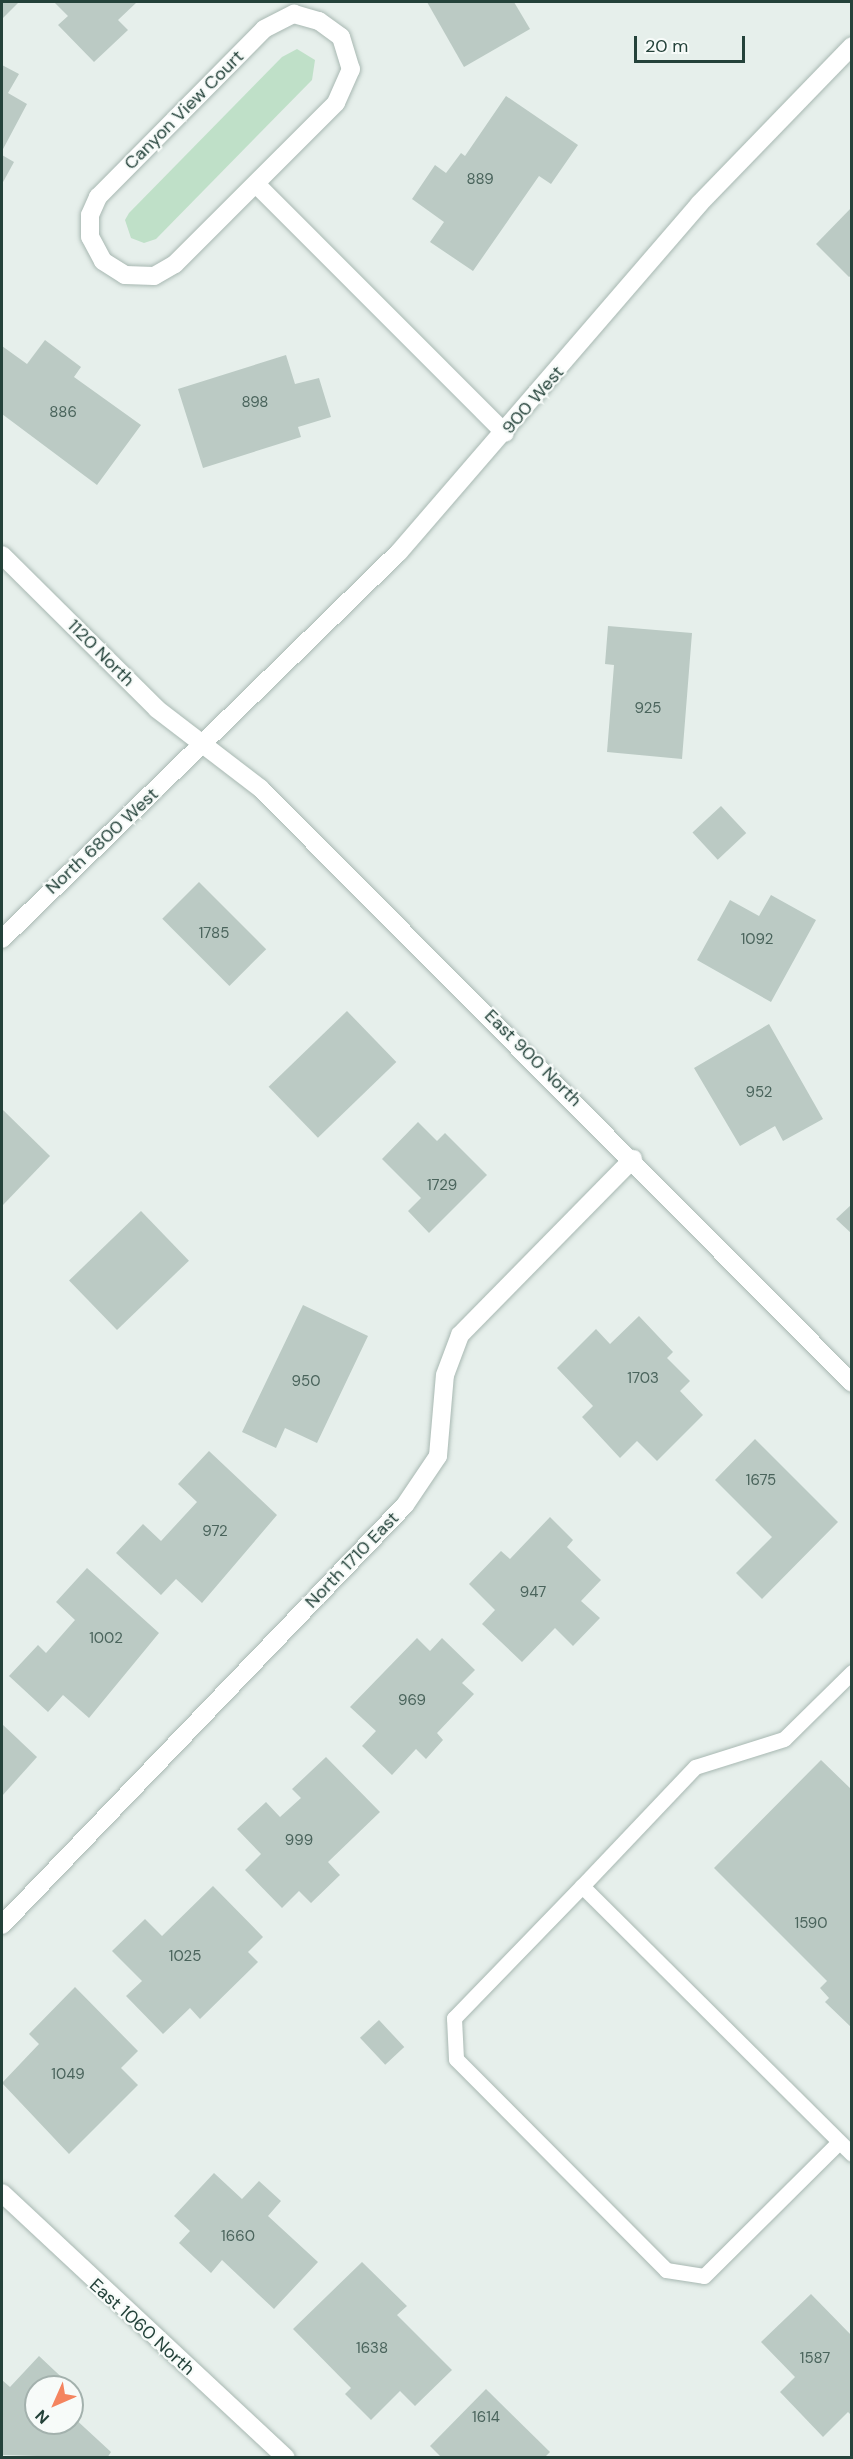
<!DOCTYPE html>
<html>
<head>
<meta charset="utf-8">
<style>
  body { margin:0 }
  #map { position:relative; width:853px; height:2459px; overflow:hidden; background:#e6efeb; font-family:"DM Sans",sans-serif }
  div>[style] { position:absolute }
  .green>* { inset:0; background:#bfe0c8 }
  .building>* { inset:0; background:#bbcac4; transform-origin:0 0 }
  .roads { filter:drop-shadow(0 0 2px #a8b8b2) drop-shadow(0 0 2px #a8b8b2) }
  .service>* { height:15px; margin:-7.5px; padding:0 7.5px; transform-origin:7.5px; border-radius:7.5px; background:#fff }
  .minor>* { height:18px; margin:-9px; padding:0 9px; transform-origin:9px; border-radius:9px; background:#fff }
  .tertiary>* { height:18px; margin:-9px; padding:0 9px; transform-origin:9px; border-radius:9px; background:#fff }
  span { translate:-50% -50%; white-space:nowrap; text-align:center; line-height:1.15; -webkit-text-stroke:4.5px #f7fbf9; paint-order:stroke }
  .number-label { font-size:15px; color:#4a645c }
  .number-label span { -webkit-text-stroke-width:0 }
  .street-label { font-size:18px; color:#24423a }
  .frame { position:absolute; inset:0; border:3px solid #24423a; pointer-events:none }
  .north { position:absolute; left:24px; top:2375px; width:60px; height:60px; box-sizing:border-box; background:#f7fbf9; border:2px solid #a3b1ad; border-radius:50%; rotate:225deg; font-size:16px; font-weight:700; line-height:24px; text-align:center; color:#24423a }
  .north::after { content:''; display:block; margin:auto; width:21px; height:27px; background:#f4845f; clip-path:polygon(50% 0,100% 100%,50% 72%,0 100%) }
  .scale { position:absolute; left:634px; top:36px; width:111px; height:27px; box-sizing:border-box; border:3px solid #24423a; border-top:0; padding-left:8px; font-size:18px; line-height:21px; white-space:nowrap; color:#24423a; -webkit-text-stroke:4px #f7fbf9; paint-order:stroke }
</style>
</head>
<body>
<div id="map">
  <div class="green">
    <div style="clip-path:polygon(297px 49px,315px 60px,312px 80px,156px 239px,144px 243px,131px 238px,125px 220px,129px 213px,282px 57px)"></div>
  </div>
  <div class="building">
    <div style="clip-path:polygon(2px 2px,19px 2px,2px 19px)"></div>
    <div style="clip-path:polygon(54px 2px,137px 2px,118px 20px,128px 30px,94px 62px,58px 25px,68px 16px)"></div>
    <div style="clip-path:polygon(427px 2px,514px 2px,530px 29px,464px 67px)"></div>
    <div style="clip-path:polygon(2px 65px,19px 74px,8px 93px,27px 104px,2px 151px)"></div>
    <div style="clip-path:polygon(506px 96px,578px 145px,551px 184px,539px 176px,473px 271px,430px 242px,444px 222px,412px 199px,435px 165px,446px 173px,461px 153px,465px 156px)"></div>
    <div style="clip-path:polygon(2px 155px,14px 162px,2px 184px)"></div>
    <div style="clip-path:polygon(852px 207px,852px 275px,849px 277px,816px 244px)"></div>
    <div style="clip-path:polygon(45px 340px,81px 367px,74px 377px,141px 425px,97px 485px,2px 414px,2px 346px,27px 364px)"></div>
    <div style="clip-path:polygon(286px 355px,295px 384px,319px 378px,331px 417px,298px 427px,301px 437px,203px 468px,178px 389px)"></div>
    <div style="clip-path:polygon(608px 626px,692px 633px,682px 759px,607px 752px,614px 665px,605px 664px)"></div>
    <div style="left:721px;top:806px;width:37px;height:39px;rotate:47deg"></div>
    <div style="left:199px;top:882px;width:95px;height:52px;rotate:45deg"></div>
    <div style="clip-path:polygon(771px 895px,816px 920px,771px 1002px,697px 960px,730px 900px,759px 916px)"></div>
    <div style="left:347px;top:1011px;width:71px;height:109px;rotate:46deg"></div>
    <div style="clip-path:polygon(769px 1024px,823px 1119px,783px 1141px,775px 1126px,740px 1146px,694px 1068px)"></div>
    <div style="clip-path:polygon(2px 1109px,50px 1156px,2px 1206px)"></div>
    <div style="clip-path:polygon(418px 1122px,437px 1141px,445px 1133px,487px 1175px,429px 1233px,408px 1211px,421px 1198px,382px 1159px)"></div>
    <div style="clip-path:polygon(852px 1204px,852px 1234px,836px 1219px)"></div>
    <div style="left:141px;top:1211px;width:69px;height:100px;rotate:46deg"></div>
    <div style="clip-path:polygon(303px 1305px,368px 1336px,317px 1443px,285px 1428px,276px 1448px,242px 1432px)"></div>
    <div style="clip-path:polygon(639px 1316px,673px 1352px,667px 1358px,690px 1381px,680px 1391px,703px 1415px,657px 1461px,637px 1441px,620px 1458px,582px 1417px,593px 1406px,557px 1368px,596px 1329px,610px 1344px)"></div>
    <div style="clip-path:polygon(755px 1439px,838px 1522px,762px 1599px,736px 1573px,772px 1537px,715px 1480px)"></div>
    <div style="clip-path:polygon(209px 1451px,277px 1515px,202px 1603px,176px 1579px,161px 1595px,116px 1553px,143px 1524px,161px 1541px,197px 1502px,178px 1484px)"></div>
    <div style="clip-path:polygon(550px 1517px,573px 1540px,567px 1547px,601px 1580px,581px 1601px,600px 1618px,573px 1646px,555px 1628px,522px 1662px,482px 1624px,495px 1610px,469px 1584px,501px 1551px,510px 1559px)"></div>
    <div style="clip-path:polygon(87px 1568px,159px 1633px,89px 1718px,63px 1695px,48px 1712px,9px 1676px,38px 1645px,46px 1653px,75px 1620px,56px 1602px)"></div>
    <div style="clip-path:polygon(417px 1638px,430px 1651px,442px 1638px,475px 1670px,462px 1683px,474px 1694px,437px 1733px,443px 1740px,426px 1759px,416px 1749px,392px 1775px,362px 1746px,376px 1731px,350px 1707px)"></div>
    <div style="clip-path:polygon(2px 1724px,37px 1757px,2px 1796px)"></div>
    <div style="clip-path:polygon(326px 1757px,380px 1812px,328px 1862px,340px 1875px,311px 1903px,299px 1891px,282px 1908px,245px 1870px,261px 1854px,237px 1829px,266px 1802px,280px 1817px,301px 1798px,292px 1789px)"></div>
    <div style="clip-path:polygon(821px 1760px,852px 1790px,852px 2028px,825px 2002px,829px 1998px,820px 1988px,827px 1981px,714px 1868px)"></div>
    <div style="clip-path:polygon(213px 1886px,263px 1937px,248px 1952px,258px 1962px,200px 2019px,190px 2008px,163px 2034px,126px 1996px,142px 1981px,112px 1951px,145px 1919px,162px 1936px)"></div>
    <div style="clip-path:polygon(75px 1987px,138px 2051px,121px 2068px,138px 2085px,69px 2154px,2px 2083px,39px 2044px,29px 2034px)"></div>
    <div style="left:379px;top:2020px;width:37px;height:26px;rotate:47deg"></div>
    <div style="clip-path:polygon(214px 2173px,242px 2199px,259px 2181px,281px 2201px,268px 2216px,318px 2262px,274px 2309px,222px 2260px,211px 2273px,179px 2243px,190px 2231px,174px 2216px)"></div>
    <div style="clip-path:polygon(362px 2262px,407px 2306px,397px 2315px,452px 2370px,415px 2406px,400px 2391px,371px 2420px,345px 2394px,351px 2388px,293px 2329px)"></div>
    <div style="clip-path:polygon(811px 2294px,852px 2336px,852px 2416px,848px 2412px,823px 2437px,780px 2392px,795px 2377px,761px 2342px)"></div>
    <div style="clip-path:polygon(39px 2356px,72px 2387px,36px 2387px,36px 2423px,72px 2423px,72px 2416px,111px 2452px,107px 2458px,2px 2455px,2px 2380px,10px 2387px)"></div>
    <div style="clip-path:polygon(486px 2389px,550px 2452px,544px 2458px,442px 2458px,430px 2446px)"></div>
  </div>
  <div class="roads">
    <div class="service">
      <div style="left:852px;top:1672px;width:95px;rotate:135.4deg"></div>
      <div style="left:784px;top:1739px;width:93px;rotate:162.5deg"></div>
      <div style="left:695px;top:1767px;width:164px;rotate:133.5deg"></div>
      <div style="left:582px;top:1886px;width:380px;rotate:44.8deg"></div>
      <div style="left:582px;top:1886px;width:184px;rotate:134.1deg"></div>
      <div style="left:454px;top:2018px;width:41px;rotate:87.2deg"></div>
      <div style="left:456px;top:2059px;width:298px;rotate:45.1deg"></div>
      <div style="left:666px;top:2270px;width:38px;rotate:9deg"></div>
      <div style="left:704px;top:2276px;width:190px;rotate:-44.8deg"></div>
    </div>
    <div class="minor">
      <div style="left:294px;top:14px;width:26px;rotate:16deg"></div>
      <div style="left:319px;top:21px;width:27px;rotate:36deg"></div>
      <div style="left:341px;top:37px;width:34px;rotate:73deg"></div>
      <div style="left:351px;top:69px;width:37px;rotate:114deg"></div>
      <div style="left:336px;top:103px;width:228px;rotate:135deg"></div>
      <div style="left:175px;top:264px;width:24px;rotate:150deg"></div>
      <div style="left:154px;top:276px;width:29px;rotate:-178deg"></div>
      <div style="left:125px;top:275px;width:26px;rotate:-148deg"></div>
      <div style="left:103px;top:261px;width:27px;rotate:-118deg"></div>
      <div style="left:90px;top:237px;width:22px;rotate:-90deg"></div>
      <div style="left:90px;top:215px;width:20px;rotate:-66deg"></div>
      <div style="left:98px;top:197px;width:236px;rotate:-45.3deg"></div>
      <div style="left:264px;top:29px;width:34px;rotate:-27deg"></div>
      <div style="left:256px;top:184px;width:352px;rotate:45deg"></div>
      <div style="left:2px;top:1925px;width:582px;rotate:-46.18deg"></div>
      <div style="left:405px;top:1505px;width:59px;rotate:-56deg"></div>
      <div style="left:438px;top:1456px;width:81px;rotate:-85.1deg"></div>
      <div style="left:445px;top:1375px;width:43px;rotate:-69.4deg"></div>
      <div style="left:460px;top:1335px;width:247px;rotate:-45.5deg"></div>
      <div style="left:2px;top:2193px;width:388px;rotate:43deg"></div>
    </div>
    <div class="tertiary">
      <div style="left:2px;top:555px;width:218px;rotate:44.8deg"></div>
      <div style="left:157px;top:709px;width:130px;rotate:37.5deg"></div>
      <div style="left:260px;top:788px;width:839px;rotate:45.14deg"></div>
      <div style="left:2px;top:939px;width:554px;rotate:-44.27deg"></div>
      <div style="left:399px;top:552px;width:459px;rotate:-49.2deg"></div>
      <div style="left:699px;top:204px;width:220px;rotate:-45.9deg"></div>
    </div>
  </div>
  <div class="number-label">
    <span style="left:480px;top:180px">889</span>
    <span style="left:255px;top:403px">898</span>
    <span style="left:63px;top:413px">886</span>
    <span style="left:648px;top:709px">925</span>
    <span style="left:214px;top:934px">1785</span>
    <span style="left:757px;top:940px">1092</span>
    <span style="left:759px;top:1093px">952</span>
    <span style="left:442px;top:1186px">1729</span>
    <span style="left:643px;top:1379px">1703</span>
    <span style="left:306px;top:1382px">950</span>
    <span style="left:761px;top:1481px">1675</span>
    <span style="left:215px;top:1532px">972</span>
    <span style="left:533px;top:1593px">947</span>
    <span style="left:106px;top:1639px">1002</span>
    <span style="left:412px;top:1701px">969</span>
    <span style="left:299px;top:1841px">999</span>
    <span style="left:811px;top:1924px">1590</span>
    <span style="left:185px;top:1957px">1025</span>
    <span style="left:68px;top:2075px">1049</span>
    <span style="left:238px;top:2237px">1660</span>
    <span style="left:372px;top:2349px">1638</span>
    <span style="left:815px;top:2359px">1587</span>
    <span style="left:486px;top:2418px">1614</span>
  </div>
  <div class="street-label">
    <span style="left:184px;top:110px;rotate:-45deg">Canyon View Court</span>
    <span style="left:533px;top:400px;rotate:-49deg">900 West</span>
    <span style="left:101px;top:653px;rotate:45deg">1120 North</span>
    <span style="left:102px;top:841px;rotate:-43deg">North 6800 West</span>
    <span style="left:533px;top:1058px;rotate:45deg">East 900 North</span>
    <span style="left:352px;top:1560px;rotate:-46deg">North 1710 East</span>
    <span style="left:142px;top:2327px;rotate:42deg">East 1060 North</span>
  </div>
  <div class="frame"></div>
  <div class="north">N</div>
  <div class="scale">20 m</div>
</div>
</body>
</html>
